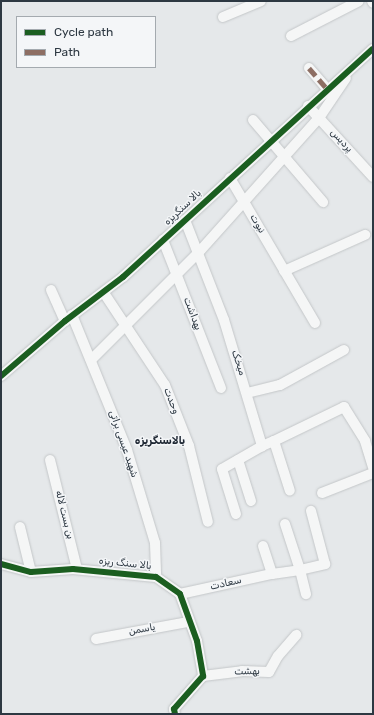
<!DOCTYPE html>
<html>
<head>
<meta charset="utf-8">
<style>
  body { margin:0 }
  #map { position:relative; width:374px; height:715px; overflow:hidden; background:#e5e8ea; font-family:Rubik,"Noto Naskh Arabic",sans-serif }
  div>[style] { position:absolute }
  .roads { filter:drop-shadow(0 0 1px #c3c6c8) drop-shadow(0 0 1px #c3c6c8) }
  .minor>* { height:10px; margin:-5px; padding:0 5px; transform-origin:5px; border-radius:5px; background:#f5f6f6 }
  .quiet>* { height:5px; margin-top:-2.5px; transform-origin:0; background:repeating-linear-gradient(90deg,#8d6e63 0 10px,transparent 0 15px) }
  .cycleway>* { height:6px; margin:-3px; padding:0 3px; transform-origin:3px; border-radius:3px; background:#1b5e20 }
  span { translate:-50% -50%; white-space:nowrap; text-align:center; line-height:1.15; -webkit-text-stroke:3px #f4f6f8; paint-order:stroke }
  .street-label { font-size:10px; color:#2d3842 }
  .neighbourhood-label { font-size:11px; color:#1f2834; font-weight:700 }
  .frame { position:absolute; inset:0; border:2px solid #2d3842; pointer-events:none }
  .legend { position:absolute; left:16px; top:16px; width:140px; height:52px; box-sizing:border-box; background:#f4f6f8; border:1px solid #a4aaaf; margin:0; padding:5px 7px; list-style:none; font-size:12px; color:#2d3842 }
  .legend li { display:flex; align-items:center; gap:8px; height:20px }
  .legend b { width:20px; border:1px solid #a4aaaf }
</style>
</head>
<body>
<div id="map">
  <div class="roads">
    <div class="minor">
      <div style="left:372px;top:1px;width:2px;rotate:63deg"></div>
      <div style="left:223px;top:17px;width:41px;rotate:-22.8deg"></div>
      <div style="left:291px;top:36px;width:76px;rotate:-27.2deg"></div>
      <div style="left:309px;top:68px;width:28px;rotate:49deg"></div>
      <div style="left:308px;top:106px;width:96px;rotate:47.5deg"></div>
      <div style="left:253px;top:120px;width:108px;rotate:49.5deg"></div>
      <div style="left:230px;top:178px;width:168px;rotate:59.6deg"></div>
      <div style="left:185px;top:220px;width:107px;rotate:68.7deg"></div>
      <div style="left:224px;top:320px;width:132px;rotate:73.2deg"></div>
      <div style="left:262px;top:446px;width:13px;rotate:-23deg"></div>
      <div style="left:274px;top:441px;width:52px;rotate:72.3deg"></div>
      <div style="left:163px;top:240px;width:159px;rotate:68.6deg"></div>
      <div style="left:284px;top:271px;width:89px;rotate:-24deg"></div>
      <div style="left:51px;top:290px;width:34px;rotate:66deg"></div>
      <div style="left:104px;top:293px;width:110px;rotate:56.5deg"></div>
      <div style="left:165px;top:385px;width:66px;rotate:68.5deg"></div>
      <div style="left:189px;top:446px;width:78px;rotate:76deg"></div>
      <div style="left:72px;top:315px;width:146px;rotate:67.8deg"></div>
      <div style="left:127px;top:450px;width:97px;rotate:73.2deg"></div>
      <div style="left:155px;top:543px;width:34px;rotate:88deg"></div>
      <div style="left:92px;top:359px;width:151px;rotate:-45deg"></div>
      <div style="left:199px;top:252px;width:180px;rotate:-48.2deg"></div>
      <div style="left:319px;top:118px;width:48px;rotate:-56deg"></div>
      <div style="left:1px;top:376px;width:84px;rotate:-40.7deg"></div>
      <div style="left:65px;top:321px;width:73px;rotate:-37.2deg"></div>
      <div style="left:123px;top:277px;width:338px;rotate:-42.4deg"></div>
      <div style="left:247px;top:393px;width:34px;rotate:-14deg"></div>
      <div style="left:280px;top:385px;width:73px;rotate:-28.7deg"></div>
      <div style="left:274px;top:441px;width:78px;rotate:-25.9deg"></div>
      <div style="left:344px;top:407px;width:40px;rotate:58deg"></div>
      <div style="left:365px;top:441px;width:28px;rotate:73deg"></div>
      <div style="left:50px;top:460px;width:112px;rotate:76.1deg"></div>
      <div style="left:238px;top:460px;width:43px;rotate:72.4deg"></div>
      <div style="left:322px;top:493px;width:55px;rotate:-21.4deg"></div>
      <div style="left:236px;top:514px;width:47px;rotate:-107.3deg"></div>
      <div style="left:222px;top:469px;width:46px;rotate:-29.9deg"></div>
      <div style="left:285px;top:524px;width:48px;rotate:71.9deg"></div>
      <div style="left:300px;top:570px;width:26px;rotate:-13deg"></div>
      <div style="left:325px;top:564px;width:55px;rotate:-104.8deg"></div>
      <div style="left:20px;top:527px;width:46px;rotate:76.3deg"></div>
      <div style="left:263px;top:546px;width:29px;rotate:72deg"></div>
      <div style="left:1px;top:564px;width:31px;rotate:15deg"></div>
      <div style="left:31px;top:572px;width:42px;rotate:-4.1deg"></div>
      <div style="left:73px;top:569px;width:83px;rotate:5.5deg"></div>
      <div style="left:156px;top:577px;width:29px;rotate:35deg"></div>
      <div style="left:180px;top:594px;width:50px;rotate:70.1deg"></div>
      <div style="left:197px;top:641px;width:36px;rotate:80deg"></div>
      <div style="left:203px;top:676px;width:44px;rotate:131.3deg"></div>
      <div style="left:174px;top:709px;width:5px;rotate:79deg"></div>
      <div style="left:180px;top:594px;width:94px;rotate:-12.3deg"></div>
      <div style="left:272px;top:574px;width:28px;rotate:-8deg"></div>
      <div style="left:300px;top:570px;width:25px;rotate:76deg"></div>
      <div style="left:96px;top:639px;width:94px;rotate:-10.5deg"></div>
      <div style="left:203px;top:676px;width:39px;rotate:-7deg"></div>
      <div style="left:242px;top:671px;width:27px;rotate:2deg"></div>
      <div style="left:269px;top:672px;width:18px;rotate:-61deg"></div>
      <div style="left:278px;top:656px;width:28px;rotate:-49deg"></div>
    </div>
  </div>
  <div class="quiet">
    <div style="left:309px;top:68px;width:28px;rotate:49deg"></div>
  </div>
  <div class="cycleway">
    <div style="left:1px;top:376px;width:84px;rotate:-40.7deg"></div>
    <div style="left:65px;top:321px;width:73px;rotate:-37.2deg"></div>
    <div style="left:123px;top:277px;width:338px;rotate:-42.4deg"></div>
    <div style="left:1px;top:564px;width:31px;rotate:15deg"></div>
    <div style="left:31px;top:572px;width:42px;rotate:-4.1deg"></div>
    <div style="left:73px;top:569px;width:83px;rotate:5.5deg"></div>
    <div style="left:156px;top:577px;width:29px;rotate:35deg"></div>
    <div style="left:180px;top:594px;width:50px;rotate:70.1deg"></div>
    <div style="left:197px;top:641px;width:36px;rotate:80deg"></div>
    <div style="left:203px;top:676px;width:44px;rotate:131.3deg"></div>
    <div style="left:174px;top:709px;width:5px;rotate:79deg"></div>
  </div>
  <div class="street-label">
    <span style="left:341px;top:141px;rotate:47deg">پردیس</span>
    <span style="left:183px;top:208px;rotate:-43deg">بالا سنگریزه</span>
    <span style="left:257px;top:224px;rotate:60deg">نبوت</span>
    <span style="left:192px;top:314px;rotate:69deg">بهداشت</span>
    <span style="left:238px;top:363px;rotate:72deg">میخک</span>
    <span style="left:171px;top:401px;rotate:69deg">وحدت</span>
    <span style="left:123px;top:444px;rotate:71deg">شهید عیسی براتی</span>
    <span style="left:64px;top:515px;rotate:76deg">بن بست لاله</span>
    <span style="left:125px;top:564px;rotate:6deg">بالا سنگ ریزه</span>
    <span style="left:226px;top:584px;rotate:-13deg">سعادت</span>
    <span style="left:142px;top:630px;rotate:-10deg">یاسمن</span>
    <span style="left:247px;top:672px;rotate:-1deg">بهشت</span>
  </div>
  <div class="neighbourhood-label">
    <span style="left:160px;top:441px">بالاسنگریزه</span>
  </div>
  <div class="frame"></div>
  <ul class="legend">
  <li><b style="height:5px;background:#1b5e20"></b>Cycle path</li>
  <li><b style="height:5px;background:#8d6e63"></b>Path</li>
  </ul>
</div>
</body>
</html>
